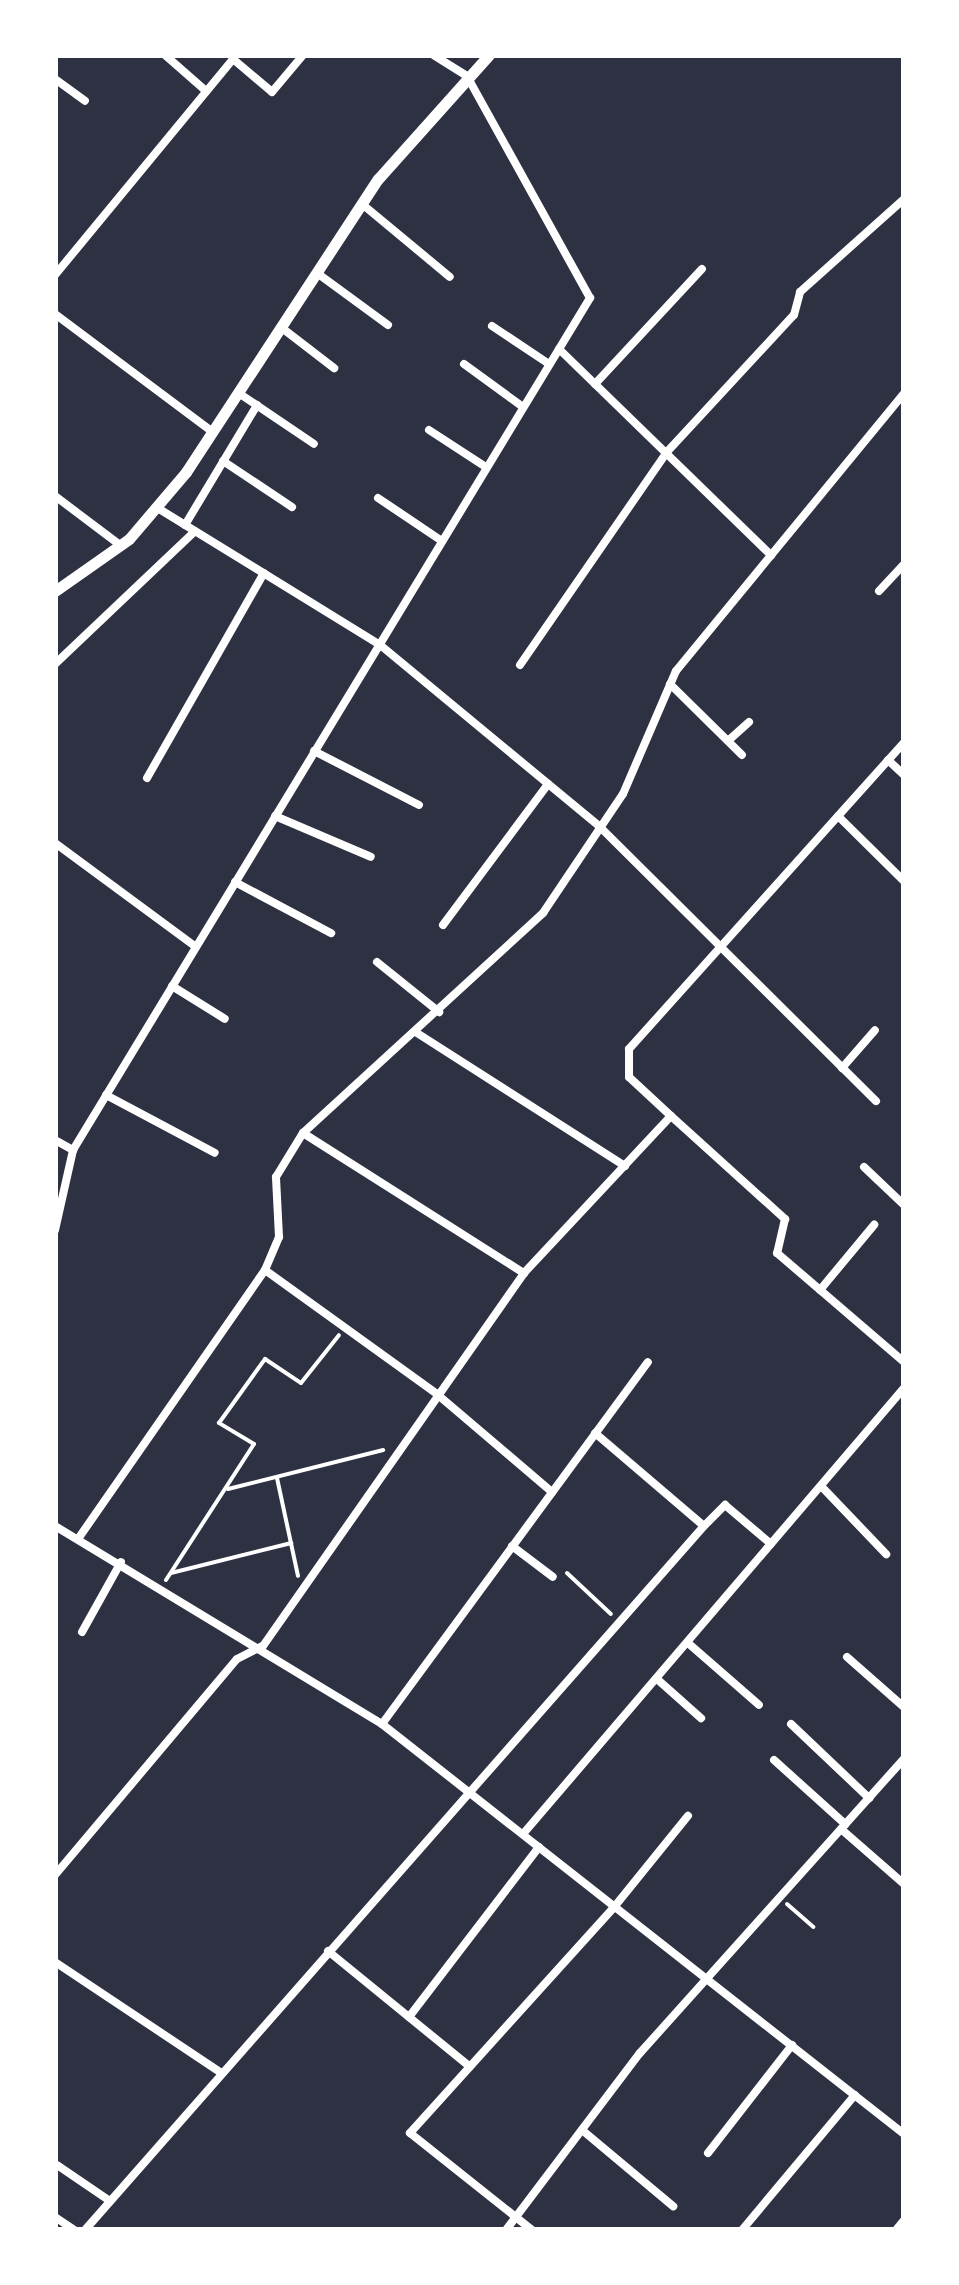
<!DOCTYPE html>
<html>
<head>
<meta charset="utf-8">
<style>
  body { margin:0 }
  #map { position:relative; width:959px; height:2285px; overflow:hidden; background:#2d3142; font-family:"DejaVu Sans",sans-serif }
  div>[style] { position:absolute }
  .path>* { height:4px; margin:-2px; padding:0 2px; transform-origin:2px; border-radius:2px; background:#fff }
  .minor>* { height:8px; margin:-4px; padding:0 4px; transform-origin:4px; border-radius:4px; background:#fff }
  .secondary>* { height:11px; margin:-5.5px; padding:0 5.5px; transform-origin:5.5px; border-radius:5.5px; background:#fff }
  span { translate:-50% -50%; white-space:nowrap; text-align:center; line-height:1.15; -webkit-text-stroke:10px #fff; paint-order:stroke }
  .frame { position:absolute; inset:0; border:58px solid #fff; pointer-events:none }
</style>
</head>
<body>
<div id="map">
  <div class="path">
    <div style="left:277px;top:1478px;width:100px;rotate:77.9deg"></div>
    <div style="left:228px;top:1489px;width:160px;rotate:-14.1deg"></div>
    <div style="left:171px;top:1573px;width:124px;rotate:-14deg"></div>
    <div style="left:567px;top:1573px;width:60px;rotate:43deg"></div>
    <div style="left:166px;top:1580px;width:162px;rotate:-57.1deg"></div>
    <div style="left:254px;top:1444px;width:41px;rotate:-149deg"></div>
    <div style="left:219px;top:1423px;width:79px;rotate:-54.3deg"></div>
    <div style="left:265px;top:1359px;width:43px;rotate:33.7deg"></div>
    <div style="left:301px;top:1383px;width:61px;rotate:-51.6deg"></div>
    <div style="left:787px;top:1904px;width:35px;rotate:41deg"></div>
  </div>
  <div class="minor">
    <div style="left:165px;top:55px;width:55px;rotate:41.3deg"></div>
    <div style="left:55px;top:79px;width:37px;rotate:36deg"></div>
    <div style="left:362px;top:204px;width:114px;rotate:39.7deg"></div>
    <div style="left:317px;top:273px;width:88px;rotate:36.2deg"></div>
    <div style="left:55px;top:275px;width:280px;rotate:-50.5deg"></div>
    <div style="left:233px;top:59px;width:51px;rotate:40.2deg"></div>
    <div style="left:272px;top:92px;width:48px;rotate:-50deg"></div>
    <div style="left:55px;top:314px;width:197px;rotate:36.8deg"></div>
    <div style="left:492px;top:326px;width:69px;rotate:33.7deg"></div>
    <div style="left:282px;top:328px;width:66px;rotate:37.6deg"></div>
    <div style="left:559px;top:349px;width:296px;rotate:44.2deg"></div>
    <div style="left:464px;top:364px;width:73px;rotate:36.1deg"></div>
    <div style="left:595px;top:384px;width:157px;rotate:-47.1deg"></div>
    <div style="left:240px;top:394px;width:89px;rotate:34deg"></div>
    <div style="left:429px;top:430px;width:68px;rotate:33deg"></div>
    <div style="left:223px;top:461px;width:83px;rotate:33.7deg"></div>
    <div style="left:55px;top:496px;width:81px;rotate:37deg"></div>
    <div style="left:378px;top:498px;width:77px;rotate:33.9deg"></div>
    <div style="left:156px;top:507px;width:262px;rotate:31.6deg"></div>
    <div style="left:379px;top:644px;width:287px;rotate:39.6deg"></div>
    <div style="left:600px;top:827px;width:389px;rotate:44.8deg"></div>
    <div style="left:185px;top:525px;width:140px;rotate:-59deg"></div>
    <div style="left:879px;top:591px;width:37px;rotate:-47deg"></div>
    <div style="left:55px;top:664px;width:193px;rotate:-43.5deg"></div>
    <div style="left:520px;top:665px;width:257px;rotate:-55.4deg"></div>
    <div style="left:666px;top:453px;width:188px;rotate:-47.2deg"></div>
    <div style="left:794px;top:315px;width:24px;rotate:-75deg"></div>
    <div style="left:800px;top:292px;width:140px;rotate:-41.8deg"></div>
    <div style="left:670px;top:684px;width:101px;rotate:44.6deg"></div>
    <div style="left:729px;top:740px;width:27px;rotate:-42deg"></div>
    <div style="left:314px;top:751px;width:118px;rotate:27.2deg"></div>
    <div style="left:888px;top:760px;width:22px;rotate:43deg"></div>
    <div style="left:147px;top:778px;width:236px;rotate:-60.3deg"></div>
    <div style="left:275px;top:816px;width:104px;rotate:23.1deg"></div>
    <div style="left:838px;top:816px;width:93px;rotate:44.6deg"></div>
    <div style="left:55px;top:843px;width:175px;rotate:36.4deg"></div>
    <div style="left:235px;top:882px;width:109px;rotate:28deg"></div>
    <div style="left:443px;top:925px;width:176px;rotate:-53.3deg"></div>
    <div style="left:377px;top:962px;width:80px;rotate:38.9deg"></div>
    <div style="left:172px;top:986px;width:62px;rotate:31.9deg"></div>
    <div style="left:417px;top:1033px;width:247px;rotate:32.6deg"></div>
    <div style="left:842px;top:1068px;width:50px;rotate:-49deg"></div>
    <div style="left:106px;top:1095px;width:123px;rotate:28deg"></div>
    <div style="left:671px;top:1116px;width:154px;rotate:42.1deg"></div>
    <div style="left:785px;top:1219px;width:35px;rotate:103deg"></div>
    <div style="left:777px;top:1253px;width:167px;rotate:40.6deg"></div>
    <div style="left:303px;top:1133px;width:262px;rotate:32.4deg"></div>
    <div style="left:55px;top:1140px;width:21px;rotate:29deg"></div>
    <div style="left:864px;top:1167px;width:55px;rotate:43.5deg"></div>
    <div style="left:55px;top:1230px;width:82px;rotate:-77.3deg"></div>
    <div style="left:73px;top:1150px;width:997px;rotate:-58.75deg"></div>
    <div style="left:590px;top:298px;width:254px;rotate:-119deg"></div>
    <div style="left:467px;top:76px;width:39px;rotate:-148deg"></div>
    <div style="left:265px;top:1270px;width:213px;rotate:35.8deg"></div>
    <div style="left:438px;top:1395px;width:150px;rotate:40.4deg"></div>
    <div style="left:820px;top:1290px;width:85px;rotate:-50.3deg"></div>
    <div style="left:595px;top:1433px;width:143px;rotate:40.5deg"></div>
    <div style="left:822px;top:1487px;width:93px;rotate:46.3deg"></div>
    <div style="left:55px;top:1526px;width:382px;rotate:31.2deg"></div>
    <div style="left:382px;top:1724px;width:664px;rotate:38.15deg"></div>
    <div style="left:78px;top:1539px;width:328px;rotate:-55.2deg"></div>
    <div style="left:265px;top:1270px;width:36px;rotate:-67deg"></div>
    <div style="left:279px;top:1237px;width:60px;rotate:-92.9deg"></div>
    <div style="left:276px;top:1177px;width:52px;rotate:-58.5deg"></div>
    <div style="left:303px;top:1133px;width:326px;rotate:-42.5deg"></div>
    <div style="left:543px;top:913px;width:143px;rotate:-56.1deg"></div>
    <div style="left:623px;top:794px;width:134px;rotate:-66.7deg"></div>
    <div style="left:676px;top:671px;width:360px;rotate:-50.6deg"></div>
    <div style="left:512px;top:1546px;width:51px;rotate:37.1deg"></div>
    <div style="left:82px;top:1632px;width:80px;rotate:-60.9deg"></div>
    <div style="left:688px;top:1643px;width:94px;rotate:41.1deg"></div>
    <div style="left:847px;top:1657px;width:76px;rotate:41.3deg"></div>
    <div style="left:657px;top:1679px;width:59px;rotate:41.6deg"></div>
    <div style="left:382px;top:1724px;width:449px;rotate:-53.7deg"></div>
    <div style="left:791px;top:1724px;width:108px;rotate:43.5deg"></div>
    <div style="left:774px;top:1760px;width:96px;rotate:42deg"></div>
    <div style="left:841px;top:1829px;width:84px;rotate:41.1deg"></div>
    <div style="left:523px;top:1834px;width:587px;rotate:-49.49deg"></div>
    <div style="left:55px;top:1875px;width:282px;rotate:-49.9deg"></div>
    <div style="left:237px;top:1659px;width:29px;rotate:-27deg"></div>
    <div style="left:263px;top:1646px;width:455px;rotate:-55deg"></div>
    <div style="left:524px;top:1273px;width:215px;rotate:-46.9deg"></div>
    <div style="left:671px;top:1116px;width:57px;rotate:-137.1deg"></div>
    <div style="left:629px;top:1077px;width:28px;rotate:-90deg"></div>
    <div style="left:629px;top:1049px;width:412px;rotate:-48.1deg"></div>
    <div style="left:328px;top:1951px;width:183px;rotate:39.2deg"></div>
    <div style="left:55px;top:1962px;width:198px;rotate:33.7deg"></div>
    <div style="left:409px;top:2017px;width:214px;rotate:-52.6deg"></div>
    <div style="left:582px;top:2130px;width:119px;rotate:39.9deg"></div>
    <div style="left:708px;top:2153px;width:137px;rotate:-52.1deg"></div>
    <div style="left:57px;top:2165px;width:64px;rotate:34.2deg"></div>
    <div style="left:55px;top:2217px;width:23px;rotate:34deg"></div>
    <div style="left:85px;top:2230px;width:937px;rotate:-48.68deg"></div>
    <div style="left:704px;top:1526px;width:30px;rotate:-45deg"></div>
    <div style="left:725px;top:1505px;width:60px;rotate:40.3deg"></div>
    <div style="left:506px;top:2230px;width:222px;rotate:-52.9deg"></div>
    <div style="left:640px;top:2053px;width:395px;rotate:-48.1deg"></div>
    <div style="left:532px;top:2230px;width:156px;rotate:-141.5deg"></div>
    <div style="left:410px;top:2133px;width:306px;rotate:-47.9deg"></div>
    <div style="left:615px;top:1906px;width:116px;rotate:-51deg"></div>
    <div style="left:742px;top:2230px;width:176px;rotate:-50.1deg"></div>
    <div style="left:896px;top:2230px;width:13px;rotate:-51deg"></div>
  </div>
  <div class="secondary">
    <div style="left:55px;top:591px;width:90px;rotate:-35.1deg"></div>
    <div style="left:129px;top:539px;width:88px;rotate:-49.6deg"></div>
    <div style="left:186px;top:472px;width:350px;rotate:-56.8deg"></div>
    <div style="left:378px;top:179px;width:166px;rotate:-48.2deg"></div>
  </div>
  <div class="frame"></div>
</div>
</body>
</html>
